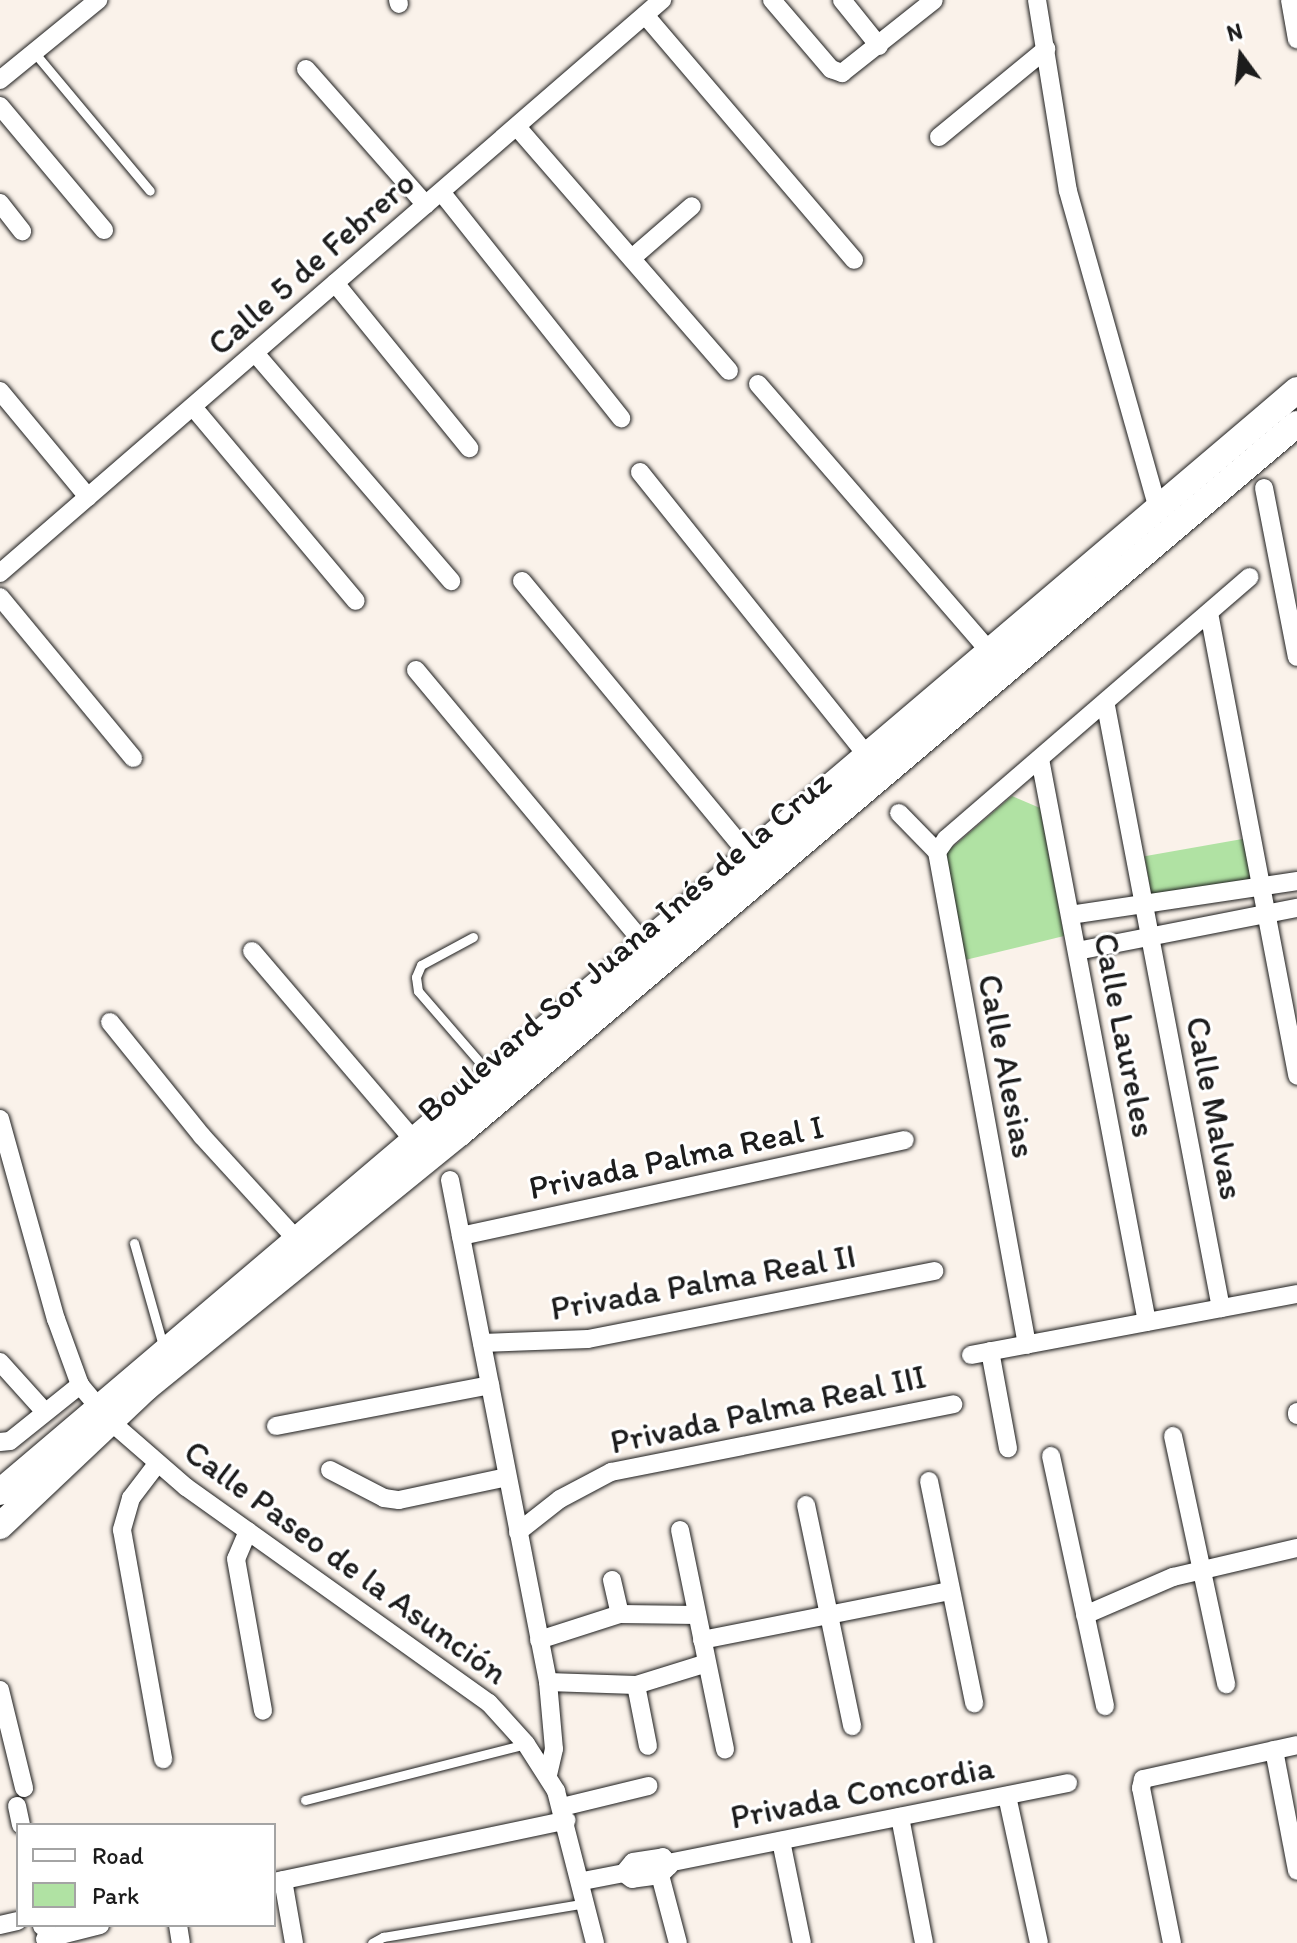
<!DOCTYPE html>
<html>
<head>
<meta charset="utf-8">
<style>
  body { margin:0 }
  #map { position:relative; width:1297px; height:1943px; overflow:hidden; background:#faf2ea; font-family:Itim,sans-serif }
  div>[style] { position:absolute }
  .green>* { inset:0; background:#b0e2a3; transform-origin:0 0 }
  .roads { filter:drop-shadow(0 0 2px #1c1c1c) drop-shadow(0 0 2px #1c1c1c) }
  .lane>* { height:9px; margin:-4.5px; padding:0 4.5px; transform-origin:4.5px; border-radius:4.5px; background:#fff }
  .street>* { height:18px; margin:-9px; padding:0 9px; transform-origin:9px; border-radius:9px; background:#fff }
  .secondary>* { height:26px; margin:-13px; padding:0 13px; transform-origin:13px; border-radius:13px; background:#fff }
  span { translate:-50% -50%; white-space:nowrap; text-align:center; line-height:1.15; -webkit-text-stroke:6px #fff; paint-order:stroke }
  .street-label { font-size:34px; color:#1c1c1c }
  .legend { position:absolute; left:16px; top:1823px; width:260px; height:104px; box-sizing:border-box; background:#fff; border:2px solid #a4a4a4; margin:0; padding:10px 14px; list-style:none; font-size:24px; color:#1c1c1c }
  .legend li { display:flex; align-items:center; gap:16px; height:40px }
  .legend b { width:40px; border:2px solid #a4a4a4 }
  .north { position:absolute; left:1201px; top:16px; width:80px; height:80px; -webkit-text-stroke:6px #fff; paint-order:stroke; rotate:345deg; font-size:22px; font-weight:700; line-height:32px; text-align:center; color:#1c1c1c }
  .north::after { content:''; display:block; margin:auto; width:28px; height:36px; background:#1c1c1c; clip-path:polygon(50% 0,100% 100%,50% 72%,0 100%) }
</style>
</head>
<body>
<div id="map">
  <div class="green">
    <div style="clip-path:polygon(1012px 796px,1040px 808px,1064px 936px,961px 961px,941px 857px)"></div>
    <div style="left:1248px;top:838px;width:45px;height:105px;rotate:80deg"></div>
  </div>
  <div class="roads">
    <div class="lane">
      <div style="left:33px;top:51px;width:182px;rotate:50.1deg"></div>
      <div style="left:473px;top:937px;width:59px;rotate:151.7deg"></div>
      <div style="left:421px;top:965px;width:13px;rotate:113deg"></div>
      <div style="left:416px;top:977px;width:14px;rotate:82deg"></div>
      <div style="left:418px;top:991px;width:108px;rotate:49.1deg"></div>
      <div style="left:134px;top:1243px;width:110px;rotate:74.2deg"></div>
      <div style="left:305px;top:1800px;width:228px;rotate:-14.2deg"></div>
      <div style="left:372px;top:1943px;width:13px;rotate:-29deg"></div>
      <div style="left:383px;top:1937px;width:207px;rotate:-9.5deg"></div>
    </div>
    <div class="street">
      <div style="left:398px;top:0;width:4px;rotate:76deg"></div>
      <div style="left:772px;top:0;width:91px;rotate:49.5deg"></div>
      <div style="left:831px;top:69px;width:12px;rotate:20deg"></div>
      <div style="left:842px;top:73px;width:117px;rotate:-38.4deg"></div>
      <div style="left:842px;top:0;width:59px;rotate:51.2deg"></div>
      <div style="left:1037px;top:0;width:193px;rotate:80.8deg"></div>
      <div style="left:1068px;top:191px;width:331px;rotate:74.2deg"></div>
      <div style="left:1290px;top:0;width:40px;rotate:80deg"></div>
      <div style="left:645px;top:15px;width:322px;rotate:49.5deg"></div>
      <div style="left:306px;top:69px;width:181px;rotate:48.6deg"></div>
      <div style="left:0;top:80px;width:127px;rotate:-39.2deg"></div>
      <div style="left:0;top:106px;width:162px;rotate:50deg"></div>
      <div style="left:517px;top:127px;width:323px;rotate:49deg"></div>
      <div style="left:939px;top:137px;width:139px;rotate:-39.4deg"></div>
      <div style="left:442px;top:193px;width:288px;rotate:51.5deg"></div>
      <div style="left:0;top:203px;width:36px;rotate:52deg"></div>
      <div style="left:632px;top:258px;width:79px;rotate:-40.9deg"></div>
      <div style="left:335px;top:283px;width:213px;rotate:50.9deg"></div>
      <div style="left:255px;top:353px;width:301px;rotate:49.3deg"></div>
      <div style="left:758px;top:384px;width:354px;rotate:49.1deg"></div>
      <div style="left:0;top:391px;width:138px;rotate:50.3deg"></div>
      <div style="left:193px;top:407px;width:253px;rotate:50deg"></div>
      <div style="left:640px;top:472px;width:363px;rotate:51.3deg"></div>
      <div style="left:1264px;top:488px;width:172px;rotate:79deg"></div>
      <div style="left:0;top:573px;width:876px;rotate:-40.88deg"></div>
      <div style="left:522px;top:581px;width:358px;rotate:50.4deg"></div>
      <div style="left:0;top:597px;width:209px;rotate:50.4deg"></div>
      <div style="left:1209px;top:613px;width:471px;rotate:79.2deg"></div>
      <div style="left:416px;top:670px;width:359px;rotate:50.2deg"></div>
      <div style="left:1106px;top:706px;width:613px;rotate:79.19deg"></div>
      <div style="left:1040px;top:759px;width:573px;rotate:79.24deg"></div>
      <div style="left:899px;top:813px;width:54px;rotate:45.7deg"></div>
      <div style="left:937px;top:852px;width:501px;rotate:79.65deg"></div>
      <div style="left:937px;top:852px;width:16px;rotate:-55deg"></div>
      <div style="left:946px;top:839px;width:401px;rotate:-40.8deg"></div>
      <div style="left:1070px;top:915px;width:230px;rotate:-8.5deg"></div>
      <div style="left:252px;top:951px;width:250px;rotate:49.5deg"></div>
      <div style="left:1077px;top:951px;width:224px;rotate:-11.1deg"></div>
      <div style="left:110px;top:1022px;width:146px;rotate:51.1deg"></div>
      <div style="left:202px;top:1136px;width:139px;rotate:47.6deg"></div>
      <div style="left:0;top:1119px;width:208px;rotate:74.4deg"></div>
      <div style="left:56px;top:1319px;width:70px;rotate:70deg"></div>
      <div style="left:80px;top:1385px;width:47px;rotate:50.2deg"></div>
      <div style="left:110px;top:1421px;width:101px;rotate:41deg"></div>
      <div style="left:186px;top:1487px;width:372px;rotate:35.5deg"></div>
      <div style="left:489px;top:1703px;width:55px;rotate:47.9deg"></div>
      <div style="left:526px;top:1744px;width:56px;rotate:57.4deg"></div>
      <div style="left:556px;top:1791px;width:157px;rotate:75.6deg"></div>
      <div style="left:450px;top:1180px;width:511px;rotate:78.95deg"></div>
      <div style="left:548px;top:1682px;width:67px;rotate:84.9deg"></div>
      <div style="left:554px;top:1749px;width:26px;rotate:103deg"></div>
      <div style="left:461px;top:1236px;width:454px;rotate:-12.2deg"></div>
      <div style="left:482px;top:1343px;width:106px;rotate:-2.2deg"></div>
      <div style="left:588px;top:1339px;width:353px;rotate:-11.1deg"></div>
      <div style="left:990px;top:1351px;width:99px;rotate:79.5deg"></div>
      <div style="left:971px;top:1355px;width:332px;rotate:-10.6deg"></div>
      <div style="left:0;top:1362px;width:67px;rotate:48deg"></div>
      <div style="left:1297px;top:1412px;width:3px;rotate:90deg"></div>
      <div style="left:276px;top:1426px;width:218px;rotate:-10.8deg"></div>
      <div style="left:1173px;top:1436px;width:254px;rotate:77.9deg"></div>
      <div style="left:0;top:1442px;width:10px;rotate:-6deg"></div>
      <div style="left:10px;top:1441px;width:90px;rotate:-38.7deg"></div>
      <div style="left:1051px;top:1456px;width:256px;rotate:77.8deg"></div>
      <div style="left:157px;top:1464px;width:43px;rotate:127.4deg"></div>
      <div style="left:131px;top:1498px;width:33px;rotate:106deg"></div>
      <div style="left:122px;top:1530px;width:233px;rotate:79.8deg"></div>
      <div style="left:330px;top:1470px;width:61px;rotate:27.4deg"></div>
      <div style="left:384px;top:1498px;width:15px;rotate:8deg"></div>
      <div style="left:399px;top:1500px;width:110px;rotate:-12deg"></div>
      <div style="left:929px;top:1481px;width:227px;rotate:78.5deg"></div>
      <div style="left:806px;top:1505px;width:226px;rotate:78.2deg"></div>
      <div style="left:680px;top:1530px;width:224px;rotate:78.4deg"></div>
      <div style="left:248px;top:1531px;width:30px;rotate:113deg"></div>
      <div style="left:236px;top:1559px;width:154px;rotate:79.9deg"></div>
      <div style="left:518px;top:1532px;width:53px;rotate:-38.2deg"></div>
      <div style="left:560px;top:1499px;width:58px;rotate:-27.9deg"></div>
      <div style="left:611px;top:1472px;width:349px;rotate:-11.2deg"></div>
      <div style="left:612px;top:1580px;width:35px;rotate:77deg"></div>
      <div style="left:1085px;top:1615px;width:96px;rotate:-23.4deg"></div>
      <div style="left:1173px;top:1577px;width:127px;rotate:-13.2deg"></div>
      <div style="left:539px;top:1640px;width:85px;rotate:-17.8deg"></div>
      <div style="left:620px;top:1614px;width:77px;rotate:0.7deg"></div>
      <div style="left:702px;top:1640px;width:253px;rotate:-11.2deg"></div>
      <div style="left:548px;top:1682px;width:88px;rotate:2deg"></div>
      <div style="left:636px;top:1685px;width:74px;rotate:-17.2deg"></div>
      <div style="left:636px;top:1685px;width:62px;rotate:78.9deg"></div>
      <div style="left:0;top:1690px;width:101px;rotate:76.2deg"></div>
      <div style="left:1274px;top:1750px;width:123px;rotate:79.2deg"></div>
      <div style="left:1007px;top:1796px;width:150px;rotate:77.7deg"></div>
      <div style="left:17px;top:1806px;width:19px;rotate:78deg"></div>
      <div style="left:562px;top:1807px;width:89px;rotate:-13.7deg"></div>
      <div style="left:900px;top:1817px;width:128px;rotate:79.2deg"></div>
      <div style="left:781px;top:1841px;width:104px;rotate:78.4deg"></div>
      <div style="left:663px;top:1857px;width:11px;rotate:56deg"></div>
      <div style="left:669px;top:1866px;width:13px;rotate:135deg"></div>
      <div style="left:660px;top:1875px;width:28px;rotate:172deg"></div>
      <div style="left:632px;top:1879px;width:10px;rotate:-143deg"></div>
      <div style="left:624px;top:1873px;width:14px;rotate:-51deg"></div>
      <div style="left:633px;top:1862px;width:30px;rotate:-9deg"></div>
      <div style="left:668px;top:1863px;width:408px;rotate:-11.3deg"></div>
      <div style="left:660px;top:1875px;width:70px;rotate:75.2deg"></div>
      <div style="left:283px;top:1880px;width:64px;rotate:80.1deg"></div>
      <div style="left:583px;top:1881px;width:42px;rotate:-11deg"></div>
      <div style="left:274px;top:1882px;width:299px;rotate:-11.9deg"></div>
      <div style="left:0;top:1925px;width:18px;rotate:-13deg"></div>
      <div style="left:178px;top:1925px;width:18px;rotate:81deg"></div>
      <div style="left:42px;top:1926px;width:5px;rotate:-11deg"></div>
      <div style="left:45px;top:1939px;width:57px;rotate:-14.3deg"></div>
      <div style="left:1172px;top:1943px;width:158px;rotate:-101.3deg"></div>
      <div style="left:1141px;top:1788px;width:9px;rotate:-77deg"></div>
      <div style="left:1143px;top:1779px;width:158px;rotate:-12.4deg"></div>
    </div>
    <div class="secondary">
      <div style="left:0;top:1492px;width:1702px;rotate:-40.35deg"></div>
      <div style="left:0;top:1526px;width:201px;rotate:-43.4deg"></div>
      <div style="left:146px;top:1388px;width:405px;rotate:-39.1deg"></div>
      <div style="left:460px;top:1133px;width:1097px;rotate:-40.27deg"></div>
    </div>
  </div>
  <div class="street-label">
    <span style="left:311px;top:263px;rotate:-41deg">Calle 5 de Febrero</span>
    <span style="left:624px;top:946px;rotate:-40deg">Boulevard Sor Juana Inés de la Cruz</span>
    <span style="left:1125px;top:1035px;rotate:79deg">Calle Laureles</span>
    <span style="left:1007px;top:1066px;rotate:79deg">Calle Alesias</span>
    <span style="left:1215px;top:1108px;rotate:79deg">Calle Malvas</span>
    <span style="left:676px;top:1157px;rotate:-12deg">Privada Palma Real I</span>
    <span style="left:703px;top:1282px;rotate:-10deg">Privada Palma Real II</span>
    <span style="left:768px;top:1409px;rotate:-12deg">Privada Palma Real III</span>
    <span style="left:346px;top:1562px;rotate:36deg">Calle Paseo de la Asunción</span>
    <span style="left:862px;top:1792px;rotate:-11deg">Privada Concordia</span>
  </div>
  <ul class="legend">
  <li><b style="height:10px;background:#fff"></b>Road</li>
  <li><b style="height:22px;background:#b0e2a3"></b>Park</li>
  </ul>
  <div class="north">N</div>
</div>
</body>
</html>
